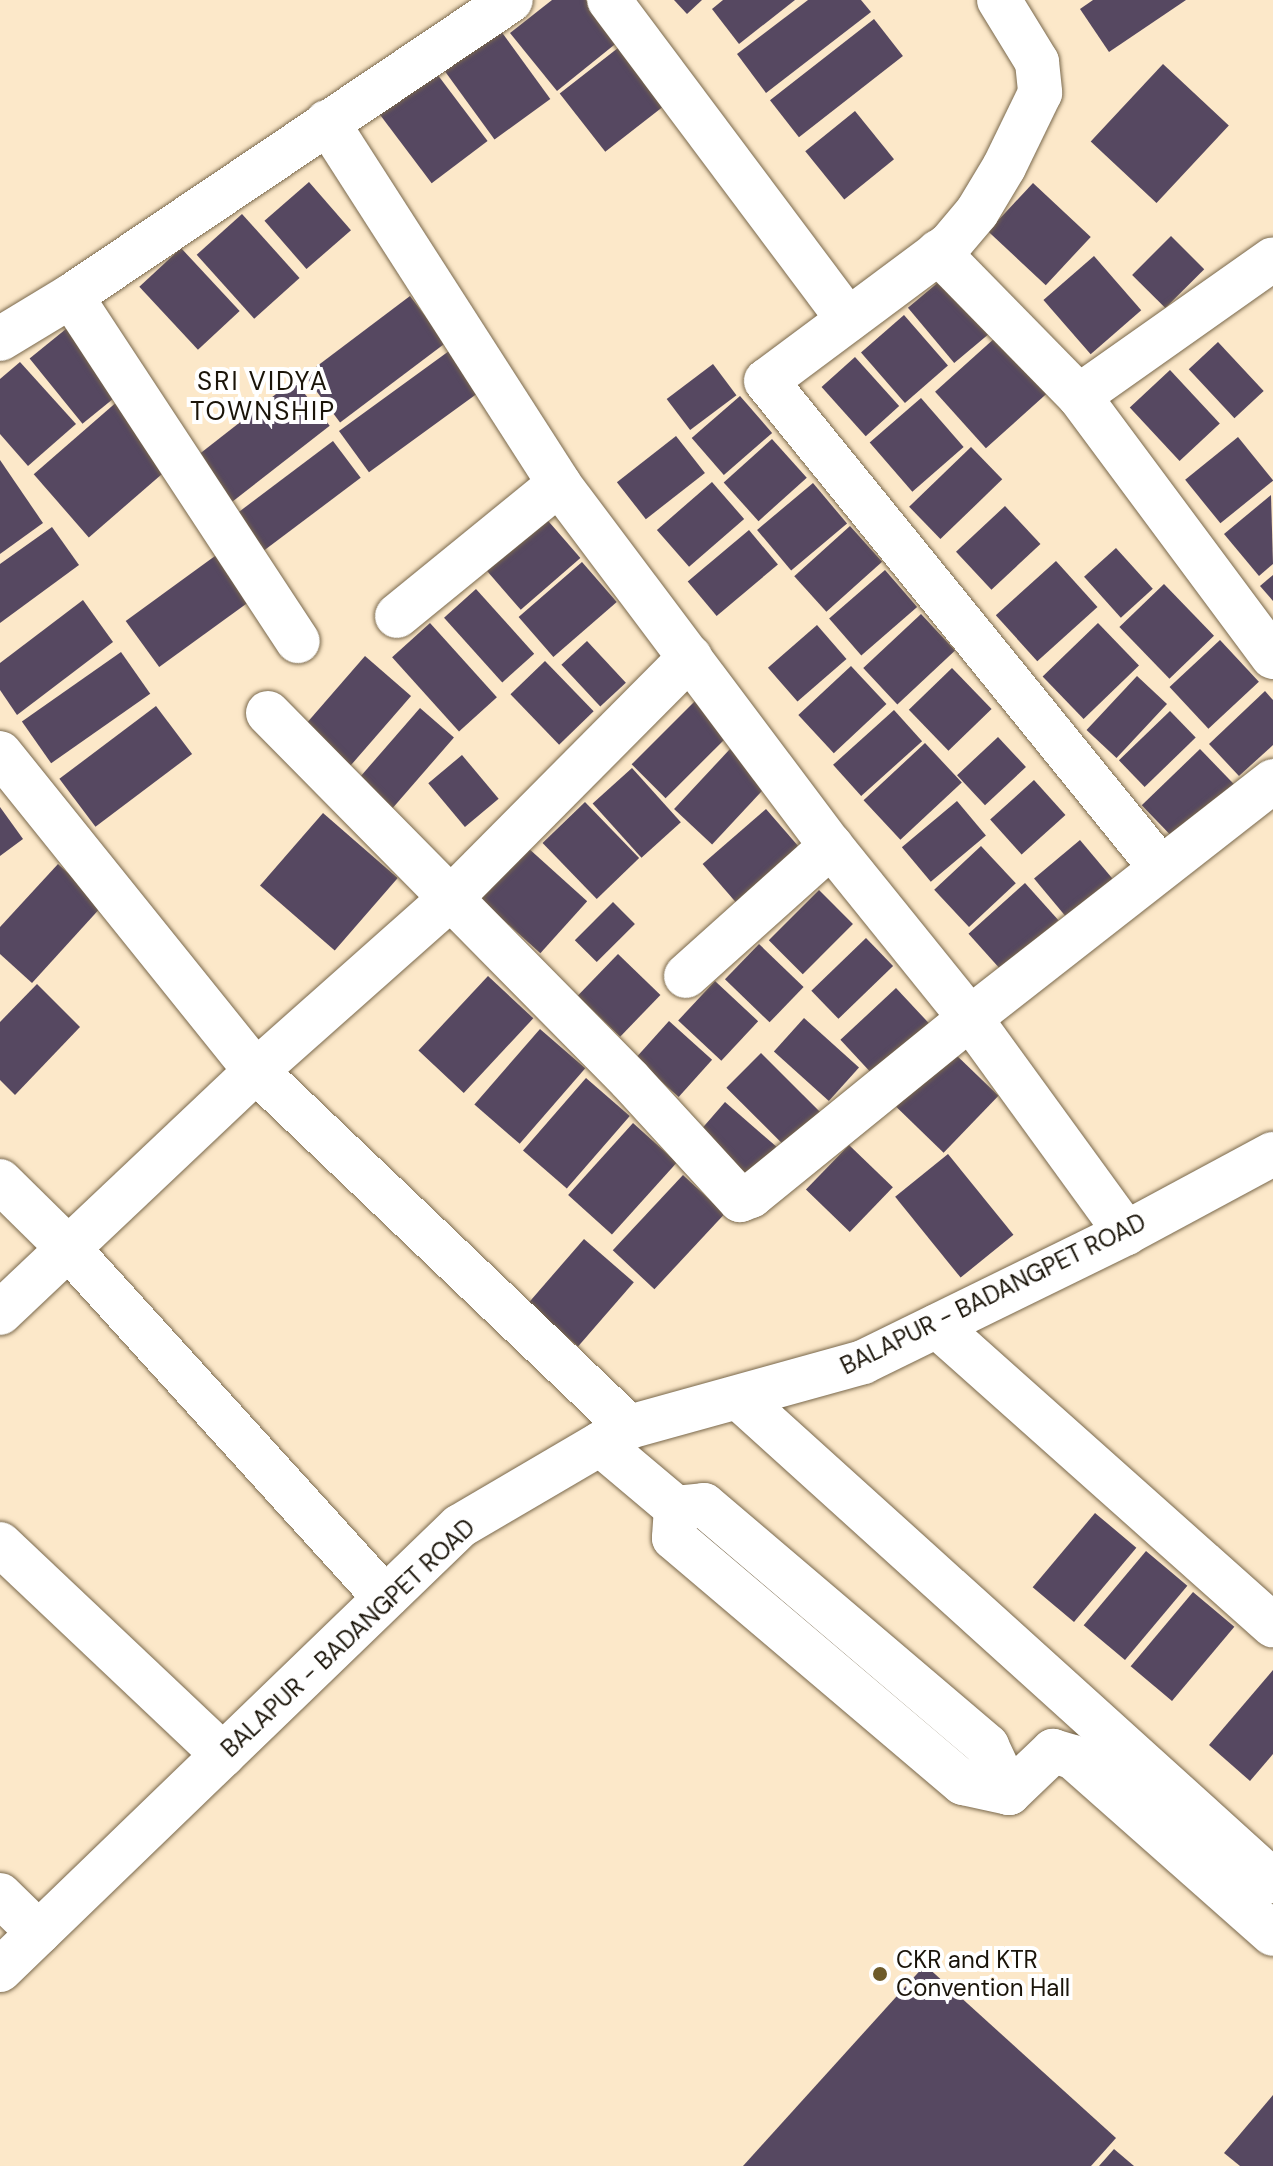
<!DOCTYPE html>
<html>
<head>
<meta charset="utf-8">
<style>
  body { margin:0 }
  #map { position:relative; width:1273px; height:2166px; overflow:hidden; background:#fce8c9; font-family:"DM Sans",sans-serif }
  div>[style] { position:absolute }
  .building>* { inset:0; background:#564861; transform-origin:0 0 }
  .roads { filter:drop-shadow(0 0 2px #79684c) drop-shadow(0 0 2px #79684c) }
  .minor>* { height:44px; margin:-22px; padding:0 22px; transform-origin:22px; border-radius:22px; background:#fff }
  .dots>* { width:22px; height:22px; translate:-50% -50%; box-sizing:border-box; border:4px solid #fff; border-radius:50% }
  span { translate:-50% -50%; white-space:nowrap; text-align:center; line-height:1.15; -webkit-text-stroke:8px #fff; paint-order:stroke }
  .street-label { font-size:24px; color:#1a1409 }
  .poi-label { font-size:24px; color:#1a1409 }
  .left { translate:0 -50%; text-align:left }
  .neighbourhood-label { font-size:26px; color:#1a1409; letter-spacing:2px }
</style>
</head>
<body>
<div id="map">
  <div class="building">
    <div style="clip-path:polygon(552px 0,586px 0,619px 41px,557px 91px,510px 33px)"></div>
    <div style="clip-path:polygon(674px 0,702px 0,687px 14px)"></div>
    <div style="clip-path:polygon(723px 0,795px 0,739px 44px,712px 9px)"></div>
    <div style="clip-path:polygon(808px 0,861px 0,871px 12px,766px 93px,737px 54px)"></div>
    <div style="clip-path:polygon(1093px 0,1186px 0,1109px 52px,1080px 9px)"></div>
    <div style="left:874px;top:19px;width:47px;height:132px;rotate:52deg"></div>
    <div style="left:498px;top:27px;width:89px;height:69px;rotate:54deg"></div>
    <div style="left:618px;top:48px;width:74px;height:74px;rotate:52deg"></div>
    <div style="left:1163px;top:64px;width:90px;height:106px;rotate:43deg"></div>
    <div style="left:434px;top:70px;width:89px;height:70px;rotate:53deg"></div>
    <div style="left:855px;top:111px;width:62px;height:64px;rotate:51deg"></div>
    <div style="left:309px;top:182px;width:64px;height:59px;rotate:49deg"></div>
    <div style="left:1033px;top:183px;width:79px;height:66px;rotate:43deg"></div>
    <div style="left:242px;top:214px;width:86px;height:61px;rotate:48deg"></div>
    <div style="left:1171px;top:236px;width:47px;height:55px;rotate:45deg"></div>
    <div style="left:181px;top:248px;width:86px;height:57px;rotate:47deg"></div>
    <div style="left:1094px;top:256px;width:72px;height:67px;rotate:49deg"></div>
    <div style="left:947px;top:275px;width:72px;height:51px;rotate:50deg"></div>
    <div style="left:410px;top:296px;width:59px;height:132px;rotate:53deg"></div>
    <div style="left:904px;top:315px;width:67px;height:57px;rotate:49deg"></div>
    <div style="left:77px;top:320px;width:84px;height:61px;rotate:51deg"></div>
    <div style="left:996px;top:337px;width:76px;height:82px;rotate:48deg"></div>
    <div style="left:1218px;top:342px;width:67px;height:40px;rotate:47deg"></div>
    <div style="left:449px;top:351px;width:51px;height:136px;rotate:54deg"></div>
    <div style="left:855px;top:357px;width:66px;height:45px;rotate:48deg"></div>
    <div style="clip-path:polygon(20px 362px,76px 424px,28px 466px,0 434px,0 379px)"></div>
    <div style="left:713px;top:364px;width:39px;height:58px;rotate:53deg"></div>
    <div style="left:1170px;top:370px;width:73px;height:55px;rotate:47deg"></div>
    <div style="left:294px;top:380px;width:58px;height:133px;rotate:52deg"></div>
    <div style="left:740px;top:396px;width:49px;height:64px;rotate:49deg"></div>
    <div style="left:921px;top:398px;width:65px;height:68px;rotate:49deg"></div>
    <div style="left:119px;top:400px;width:84px;height:113px;rotate:49deg"></div>
    <div style="left:676px;top:436px;width:47px;height:75px;rotate:52deg"></div>
    <div style="left:1238px;top:437px;width:56px;height:68px;rotate:51deg"></div>
    <div style="left:772px;top:439px;width:52px;height:65px;rotate:48deg"></div>
    <div style="left:333px;top:441px;width:46px;height:124px;rotate:53deg"></div>
    <div style="left:971px;top:447px;width:45px;height:86px;rotate:46deg"></div>
    <div style="clip-path:polygon(0 460px,43px 523px,0 554px)"></div>
    <div style="left:712px;top:482px;width:49px;height:73px;rotate:49deg"></div>
    <div style="left:813px;top:483px;width:53px;height:73px;rotate:50deg"></div>
    <div style="clip-path:polygon(1271px 495px,1273px 564px,1259px 576px,1224px 534px)"></div>
    <div style="left:1005px;top:506px;width:52px;height:67px;rotate:47deg"></div>
    <div style="left:543px;top:515px;width:57px;height:79px;rotate:49deg"></div>
    <div style="left:850px;top:526px;width:48px;height:75px;rotate:48deg"></div>
    <div style="clip-path:polygon(52px 527px,79px 565px,0 623px,0 564px)"></div>
    <div style="left:749px;top:530px;width:45px;height:80px;rotate:50deg"></div>
    <div style="left:226px;top:548px;width:57px;height:124px;rotate:54deg"></div>
    <div style="left:1116px;top:548px;width:55px;height:43px;rotate:48deg"></div>
    <div style="left:1056px;top:561px;width:62px;height:81px;rotate:48deg"></div>
    <div style="left:582px;top:562px;width:53px;height:84px;rotate:49deg"></div>
    <div style="left:885px;top:570px;width:49px;height:74px;rotate:49deg"></div>
    <div style="clip-path:polygon(1273px 575px,1273px 601px,1260px 586px)"></div>
    <div style="left:1164px;top:584px;width:72px;height:62px;rotate:46deg"></div>
    <div style="left:476px;top:589px;width:87px;height:43px;rotate:48deg"></div>
    <div style="clip-path:polygon(83px 600px,113px 642px,17px 715px,0 690px,0 663px)"></div>
    <div style="left:921px;top:614px;width:50px;height:79px;rotate:47deg"></div>
    <div style="left:430px;top:623px;width:100px;height:51px;rotate:48deg"></div>
    <div style="left:1098px;top:623px;width:59px;height:77px;rotate:46deg"></div>
    <div style="left:817px;top:625px;width:45px;height:65px;rotate:49deg"></div>
    <div style="left:1220px;top:640px;width:57px;height:69px;rotate:47deg"></div>
    <div style="left:587px;top:641px;width:57px;height:35px;rotate:47deg"></div>
    <div style="left:121px;top:652px;width:51px;height:121px;rotate:55deg"></div>
    <div style="left:365px;top:656px;width:61px;height:102px;rotate:41deg"></div>
    <div style="left:545px;top:661px;width:70px;height:48px;rotate:46deg"></div>
    <div style="left:851px;top:666px;width:52px;height:72px;rotate:47deg"></div>
    <div style="left:952px;top:668px;width:57px;height:60px;rotate:46deg"></div>
    <div style="left:1137px;top:676px;width:41px;height:74px;rotate:43deg"></div>
    <div style="clip-path:polygon(1265px 691px,1273px 700px,1273px 745px,1239px 776px,1209px 744px)"></div>
    <div style="left:696px;top:700px;width:48px;height:91px;rotate:45deg"></div>
    <div style="left:156px;top:706px;width:60px;height:121px;rotate:53deg"></div>
    <div style="left:420px;top:708px;width:45px;height:99px;rotate:41deg"></div>
    <div style="left:894px;top:710px;width:42px;height:82px;rotate:48deg"></div>
    <div style="left:1170px;top:711px;width:37px;height:71px;rotate:46deg"></div>
    <div style="left:998px;top:737px;width:41px;height:56px;rotate:47deg"></div>
    <div style="left:925px;top:743px;width:54px;height:84px;rotate:47deg"></div>
    <div style="left:730px;top:749px;width:52px;height:82px;rotate:43deg"></div>
    <div style="left:1200px;top:749px;width:49px;height:81px;rotate:46deg"></div>
    <div style="left:462px;top:755px;width:57px;height:44px;rotate:50deg"></div>
    <div style="left:632px;top:768px;width:73px;height:53px;rotate:48deg"></div>
    <div style="left:1034px;top:780px;width:47px;height:59px;rotate:48deg"></div>
    <div style="left:957px;top:801px;width:45px;height:72px;rotate:50deg"></div>
    <div style="left:585px;top:802px;width:78px;height:59px;rotate:46deg"></div>
    <div style="clip-path:polygon(0 807px,23px 839px,0 856px)"></div>
    <div style="left:766px;top:809px;width:52px;height:84px;rotate:49deg"></div>
    <div style="left:323px;top:813px;width:99px;height:96px;rotate:41deg"></div>
    <div style="left:1080px;top:840px;width:52px;height:60px;rotate:50deg"></div>
    <div style="left:981px;top:846px;width:51px;height:64px;rotate:47deg"></div>
    <div style="left:527px;top:847px;width:81px;height:70px;rotate:42deg"></div>
    <div style="clip-path:polygon(58px 864px,103px 905px,32px 983px,0 954px,0 927px)"></div>
    <div style="left:1025px;top:883px;width:50px;height:76px;rotate:48deg"></div>
    <div style="left:819px;top:890px;width:48px;height:71px;rotate:45deg"></div>
    <div style="left:613px;top:902px;width:31px;height:54px;rotate:45deg"></div>
    <div style="left:866px;top:938px;width:39px;height:76px;rotate:46deg"></div>
    <div style="left:759px;top:944px;width:62px;height:49px;rotate:44deg"></div>
    <div style="left:618px;top:954px;width:59px;height:58px;rotate:44deg"></div>
    <div style="left:488px;top:976px;width:62px;height:102px;rotate:43deg"></div>
    <div style="left:715px;top:981px;width:59px;height:54px;rotate:43deg"></div>
    <div style="clip-path:polygon(37px 984px,80px 1027px,15px 1095px,0 1080px,0 1022px)"></div>
    <div style="left:896px;top:988px;width:51px;height:76px;rotate:47deg"></div>
    <div style="left:804px;top:1018px;width:74px;height:45px;rotate:42deg"></div>
    <div style="left:669px;top:1021px;width:58px;height:50px;rotate:42deg"></div>
    <div style="left:540px;top:1029px;width:60px;height:100px;rotate:41deg"></div>
    <div style="left:951px;top:1050px;width:66px;height:79px;rotate:44deg"></div>
    <div style="left:761px;top:1053px;width:86px;height:49px;rotate:45deg"></div>
    <div style="left:586px;top:1078px;width:58px;height:96px;rotate:41deg"></div>
    <div style="left:725px;top:1102px;width:68px;height:45px;rotate:41deg"></div>
    <div style="left:633px;top:1123px;width:59px;height:97px;rotate:42deg"></div>
    <div style="left:849px;top:1145px;width:61px;height:62px;rotate:44deg"></div>
    <div style="left:948px;top:1154px;width:104px;height:68px;rotate:51deg"></div>
    <div style="left:683px;top:1175px;width:57px;height:103px;rotate:43deg"></div>
    <div style="left:584px;top:1239px;width:66px;height:85px;rotate:41deg"></div>
    <div style="left:1095px;top:1513px;width:54px;height:97px;rotate:40deg"></div>
    <div style="left:1146px;top:1551px;width:54px;height:97px;rotate:40deg"></div>
    <div style="left:1193px;top:1592px;width:54px;height:97px;rotate:40deg"></div>
    <div style="clip-path:polygon(1273px 1670px,1273px 1754px,1250px 1781px,1209px 1745px)"></div>
    <div style="clip-path:polygon(925px 1965px,1116px 2138px,1091px 2166px,743px 2166px)"></div>
    <div style="clip-path:polygon(1273px 2095px,1273px 2166px,1240px 2166px,1224px 2153px)"></div>
    <div style="clip-path:polygon(1114px 2149px,1134px 2166px,1099px 2166px)"></div>
  </div>
  <div class="roads">
    <div class="minor">
      <div style="left:609px;top:0;width:399px;rotate:53.2deg"></div>
      <div style="left:999px;top:0;width:73px;rotate:58.5deg"></div>
      <div style="left:1037px;top:62px;width:31px;rotate:84deg"></div>
      <div style="left:1040px;top:93px;width:82px;rotate:115.9deg"></div>
      <div style="left:1004px;top:167px;width:52px;rotate:121deg"></div>
      <div style="left:977px;top:212px;width:42px;rotate:130.2deg"></div>
      <div style="left:950px;top:244px;width:229px;rotate:143.3deg"></div>
      <div style="left:766px;top:381px;width:626px;rotate:50.97deg"></div>
      <div style="left:327px;top:122px;width:430px;rotate:57.3deg"></div>
      <div style="left:559px;top:484px;width:453px;rotate:53.1deg"></div>
      <div style="left:831px;top:846px;width:221px;rotate:51.1deg"></div>
      <div style="left:970px;top:1018px;width:266px;rotate:54deg"></div>
      <div style="left:938px;top:252px;width:202px;rotate:45.6deg"></div>
      <div style="left:1079px;top:396px;width:325px;rotate:53.4deg"></div>
      <div style="left:71px;top:296px;width:413px;rotate:56.7deg"></div>
      <div style="left:0;top:339px;width:83px;rotate:-31.2deg"></div>
      <div style="left:71px;top:296px;width:530px;rotate:-33.93deg"></div>
      <div style="left:1079px;top:396px;width:237px;rotate:-35.2deg"></div>
      <div style="left:397px;top:616px;width:209px;rotate:-39.2deg"></div>
      <div style="left:268px;top:713px;width:515px;rotate:45.39deg"></div>
      <div style="left:630px;top:1080px;width:163px;rotate:47.5deg"></div>
      <div style="left:740px;top:1200px;width:12px;rotate:-20deg"></div>
      <div style="left:751px;top:1196px;width:282px;rotate:-39.1deg"></div>
      <div style="left:970px;top:1018px;width:385px;rotate:-38deg"></div>
      <div style="left:0;top:753px;width:408px;rotate:51.2deg"></div>
      <div style="left:256px;top:1071px;width:516px;rotate:43.66deg"></div>
      <div style="left:686px;top:976px;width:195px;rotate:-41.9deg"></div>
      <div style="left:0;top:1181px;width:95px;rotate:44.6deg"></div>
      <div style="left:68px;top:1248px;width:472px;rotate:47.8deg"></div>
      <div style="left:0;top:1313px;width:352px;rotate:-43.4deg"></div>
      <div style="left:256px;top:1071px;width:262px;rotate:-41.6deg"></div>
      <div style="left:452px;top:897px;width:338px;rotate:-45.2deg"></div>
      <div style="left:937px;top:1326px;width:450px;rotate:41.7deg"></div>
      <div style="left:740px;top:1399px;width:719px;rotate:42.12deg"></div>
      <div style="left:600px;top:1444px;width:99px;rotate:40.1deg"></div>
      <div style="left:676px;top:1508px;width:30px;rotate:94deg"></div>
      <div style="left:674px;top:1538px;width:379px;rotate:40.3deg"></div>
      <div style="left:963px;top:1783px;width:47px;rotate:12.3deg"></div>
      <div style="left:676px;top:1508px;width:28px;rotate:-6deg"></div>
      <div style="left:704px;top:1505px;width:372px;rotate:40.4deg"></div>
      <div style="left:987px;top:1746px;width:52px;rotate:64.9deg"></div>
      <div style="left:0;top:1544px;width:307px;rotate:43.4deg"></div>
      <div style="left:1009px;top:1793px;width:61px;rotate:-43.7deg"></div>
      <div style="left:1053px;top:1751px;width:21px;rotate:17deg"></div>
      <div style="left:1073px;top:1757px;width:267px;rotate:41.5deg"></div>
      <div style="left:0;top:1895px;width:54px;rotate:44.3deg"></div>
      <div style="left:0;top:1970px;width:639px;rotate:-43.99deg"></div>
      <div style="left:460px;top:1526px;width:196px;rotate:-30.4deg"></div>
      <div style="left:629px;top:1427px;width:243px;rotate:-15.5deg"></div>
      <div style="left:863px;top:1362px;width:293px;rotate:-26.1deg"></div>
      <div style="left:1126px;top:1233px;width:167px;rotate:-28.3deg"></div>
    </div>
  </div>
  <div class="dots">
    <div style="left:880px;top:1974px;background:#6e5b2a"></div>
  </div>
  <div class="street-label">
    <span style="left:993px;top:1294px;rotate:-26deg">BALAPUR - BADANGPET ROAD</span>
    <span style="left:348px;top:1638px;rotate:-43deg">BALAPUR - BADANGPET ROAD</span>
  </div>
  <div class="poi-label">
    <span class="left" style="left:896px;top:1974px">CKR and KTR<br>Convention Hall</span>
  </div>
  <div class="neighbourhood-label">
    <span style="left:263px;top:397px">SRI VIDYA<br>TOWNSHIP</span>
  </div>
</div>
</body>
</html>
